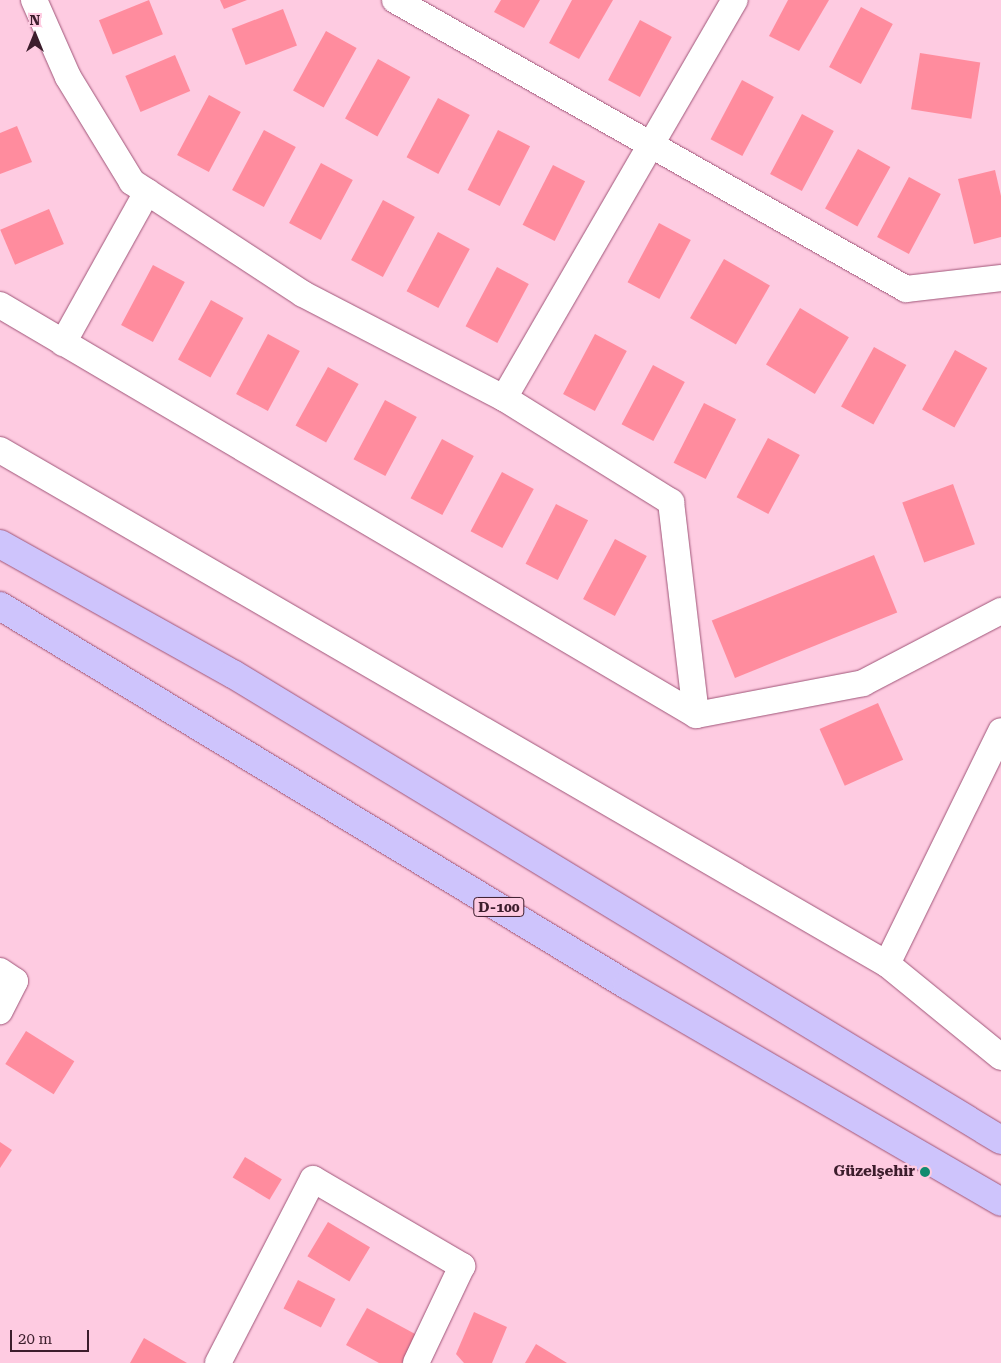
<!DOCTYPE html>
<html>
<head>
<meta charset="utf-8">
<style>
  body { margin:0 }
  #map { position:relative; width:1001px; height:1363px; overflow:hidden; background:#fecbe1; font-family:"Roboto Serif",serif }
  div>[style] { position:absolute }
  .building>* { inset:0; background:#ff8c9e; transform-origin:0 0 }
  .roads { filter:drop-shadow(0 0 1px #9f5578) drop-shadow(0 0 1px #9f5578) }
  .minor>* { height:26px; margin:-13px; padding:0 13px; transform-origin:13px; border-radius:13px; background:#fff }
  .trunk>* { height:28px; margin:-14px; padding:0 14px; transform-origin:14px; border-radius:14px; background:#cec4fc }
  .dots>* { width:14px; height:14px; translate:-50% -50%; box-sizing:border-box; border:2px solid #fecbe1; border-radius:50% }
  span { translate:-50% -50%; white-space:nowrap; text-align:center; line-height:1.15; -webkit-text-stroke:4.5px #fecbe1; paint-order:stroke }
  .shield-label span { padding:1px 4px; background:#fecbe1; border:1px solid; border-radius:4px; -webkit-text-stroke-width:0 }
  .shield-label { font-size:14px; color:#3c1d2c; font-weight:700 }
  .poi-label { font-size:15px; color:#3c1d2c; font-weight:700 }
  .right { translate:-100% -50%; text-align:right }
  .north { position:absolute; left:10px; top:10px; width:50px; height:50px; -webkit-text-stroke:4px #fecbe1; paint-order:stroke; rotate:0deg; font-size:14px; font-weight:700; line-height:20px; text-align:center; color:#3c1d2c }
  .north::after { content:''; display:block; margin:auto; width:18px; height:22px; background:#3c1d2c; clip-path:polygon(50% 0,100% 100%,50% 72%,0 100%) }
  .scale { position:absolute; left:10px; top:1330px; width:79px; height:22px; box-sizing:border-box; border:2px solid #3c1d2c; border-top:0; padding-left:6px; font-size:15px; line-height:18px; white-space:nowrap; color:#3c1d2c; -webkit-text-stroke:4px #fecbe1; paint-order:stroke }
</style>
</head>
<body>
<div id="map">
  <div class="building">
    <div style="left:149px;top:0;width:37px;height:54px;rotate:68deg"></div>
    <div style="clip-path:polygon(220px 0,247px 0,224px 9px)"></div>
    <div style="clip-path:polygon(501px 0,540px 0,524px 28px,494px 12px)"></div>
    <div style="clip-path:polygon(572px 0,613px 0,579px 59px,549px 43px)"></div>
    <div style="clip-path:polygon(788px 0,829px 0,799px 51px,769px 36px)"></div>
    <div style="left:861px;top:7px;width:36px;height:68px;rotate:28deg"></div>
    <div style="left:283px;top:9px;width:39px;height:55px;rotate:69deg"></div>
    <div style="left:640px;top:20px;width:36px;height:68px;rotate:28deg"></div>
    <div style="left:326px;top:31px;width:35px;height:68px;rotate:29deg"></div>
    <div style="left:920px;top:53px;width:61px;height:57px;rotate:9deg"></div>
    <div style="left:175px;top:55px;width:39px;height:54px;rotate:67deg"></div>
    <div style="left:378px;top:59px;width:37px;height:68px;rotate:29deg"></div>
    <div style="left:742px;top:80px;width:36px;height:67px;rotate:28deg"></div>
    <div style="left:209px;top:95px;width:36px;height:68px;rotate:28deg"></div>
    <div style="left:438px;top:98px;width:36px;height:67px;rotate:28deg"></div>
    <div style="left:802px;top:114px;width:36px;height:68px;rotate:28deg"></div>
    <div style="clip-path:polygon(17px 126px,32px 162px,0 174px,0 133px)"></div>
    <div style="left:264px;top:130px;width:36px;height:68px;rotate:28deg"></div>
    <div style="left:498px;top:130px;width:36px;height:67px;rotate:27deg"></div>
    <div style="left:858px;top:149px;width:37px;height:68px;rotate:29deg"></div>
    <div style="left:321px;top:163px;width:36px;height:68px;rotate:28deg"></div>
    <div style="left:553px;top:165px;width:36px;height:67px;rotate:27deg"></div>
    <div style="clip-path:polygon(995px 170px,1001px 196px,1001px 237px,974px 244px,958px 179px)"></div>
    <div style="left:909px;top:177px;width:36px;height:68px;rotate:28deg"></div>
    <div style="left:383px;top:200px;width:36px;height:68px;rotate:28deg"></div>
    <div style="left:49px;top:209px;width:38px;height:53px;rotate:67deg"></div>
    <div style="left:659px;top:223px;width:36px;height:67px;rotate:28deg"></div>
    <div style="left:438px;top:232px;width:36px;height:67px;rotate:28deg"></div>
    <div style="left:724px;top:259px;width:53px;height:68px;rotate:30deg"></div>
    <div style="left:153px;top:265px;width:36px;height:68px;rotate:28deg"></div>
    <div style="left:497px;top:267px;width:36px;height:67px;rotate:28deg"></div>
    <div style="left:211px;top:300px;width:37px;height:68px;rotate:29deg"></div>
    <div style="left:800px;top:308px;width:57px;height:66px;rotate:31deg"></div>
    <div style="left:268px;top:334px;width:36px;height:68px;rotate:28deg"></div>
    <div style="left:595px;top:334px;width:36px;height:68px;rotate:28deg"></div>
    <div style="left:874px;top:347px;width:37px;height:68px;rotate:29deg"></div>
    <div style="left:955px;top:350px;width:37px;height:68px;rotate:29deg"></div>
    <div style="left:653px;top:365px;width:36px;height:67px;rotate:28deg"></div>
    <div style="left:328px;top:367px;width:35px;height:67px;rotate:29deg"></div>
    <div style="left:385px;top:400px;width:36px;height:67px;rotate:28deg"></div>
    <div style="left:704px;top:403px;width:36px;height:67px;rotate:27deg"></div>
    <div style="left:768px;top:438px;width:36px;height:67px;rotate:28deg"></div>
    <div style="left:442px;top:439px;width:36px;height:67px;rotate:28deg"></div>
    <div style="left:502px;top:472px;width:36px;height:67px;rotate:28deg"></div>
    <div style="left:953px;top:484px;width:64px;height:54px;rotate:70deg"></div>
    <div style="left:556px;top:504px;width:36px;height:67px;rotate:27deg"></div>
    <div style="left:615px;top:539px;width:36px;height:68px;rotate:28deg"></div>
    <div style="left:874px;top:555px;width:62px;height:175px;rotate:68deg"></div>
    <div style="left:878px;top:703px;width:62px;height:64px;rotate:66deg"></div>
    <div style="left:26px;top:1031px;width:57px;height:39px;rotate:32deg"></div>
    <div style="clip-path:polygon(0 1142px,12px 1150px,0 1168px)"></div>
    <div style="left:245px;top:1157px;width:43px;height:24px;rotate:31deg"></div>
    <div style="left:328px;top:1222px;width:49px;height:40px;rotate:31deg"></div>
    <div style="left:298px;top:1280px;width:42px;height:32px;rotate:27deg"></div>
    <div style="clip-path:polygon(367px 1308px,417px 1335px,402px 1363px,379px 1363px,346px 1345px)"></div>
    <div style="clip-path:polygon(474px 1312px,507px 1327px,492px 1363px,464px 1363px,456px 1354px)"></div>
    <div style="clip-path:polygon(144px 1338px,187px 1363px,130px 1363px)"></div>
    <div style="clip-path:polygon(536px 1344px,567px 1363px,525px 1363px)"></div>
  </div>
  <div class="roads">
    <div class="minor">
      <div style="left:34px;top:0;width:84px;rotate:66.2deg"></div>
      <div style="left:68px;top:77px;width:123px;rotate:58.6deg"></div>
      <div style="left:132px;top:182px;width:204px;rotate:33.2deg"></div>
      <div style="left:303px;top:294px;width:226px;rotate:27.4deg"></div>
      <div style="left:504px;top:398px;width:197px;rotate:31.9deg"></div>
      <div style="left:671px;top:502px;width:214px;rotate:83.3deg"></div>
      <div style="left:696px;top:715px;width:170px;rotate:-10.8deg"></div>
      <div style="left:863px;top:683px;width:156px;rotate:-27.6deg"></div>
      <div style="left:395px;top:0;width:587px;rotate:29.49deg"></div>
      <div style="left:906px;top:289px;width:96px;rotate:-6.6deg"></div>
      <div style="left:0;top:305px;width:808px;rotate:30.5deg"></div>
      <div style="left:63px;top:343px;width:173px;rotate:-60.9deg"></div>
      <div style="left:504px;top:398px;width:460px;rotate:-59.9deg"></div>
      <div style="left:0;top:450px;width:1025px;rotate:30.09deg"></div>
      <div style="left:887px;top:964px;width:147px;rotate:39.2deg"></div>
      <div style="left:887px;top:964px;width:259px;rotate:-63.9deg"></div>
      <div style="left:0;top:971px;width:18px;rotate:34deg"></div>
      <div style="left:15px;top:981px;width:34px;rotate:117deg"></div>
      <div style="left:218px;top:1363px;width:207px;rotate:-62.7deg"></div>
      <div style="left:313px;top:1179px;width:173px;rotate:30.3deg"></div>
      <div style="left:462px;top:1266px;width:107px;rotate:115.4deg"></div>
    </div>
    <div class="trunk">
      <div style="left:0;top:544px;width:267px;rotate:29.2deg"></div>
      <div style="left:233px;top:674px;width:898px;rotate:31.25deg"></div>
      <div style="left:0;top:606px;width:733px;rotate:31.15deg"></div>
      <div style="left:627px;top:985px;width:432px;rotate:30.1deg"></div>
    </div>
  </div>
  <div class="dots">
    <div style="left:925px;top:1172px;background:#118b6f"></div>
  </div>
  <div class="shield-label">
    <span style="left:499px;top:907px">D-100</span>
  </div>
  <div class="poi-label">
    <span class="right" style="left:915px;top:1172px">Güzelşehir</span>
  </div>
  <div class="north">N</div>
  <div class="scale">20 m</div>
</div>
</body>
</html>
